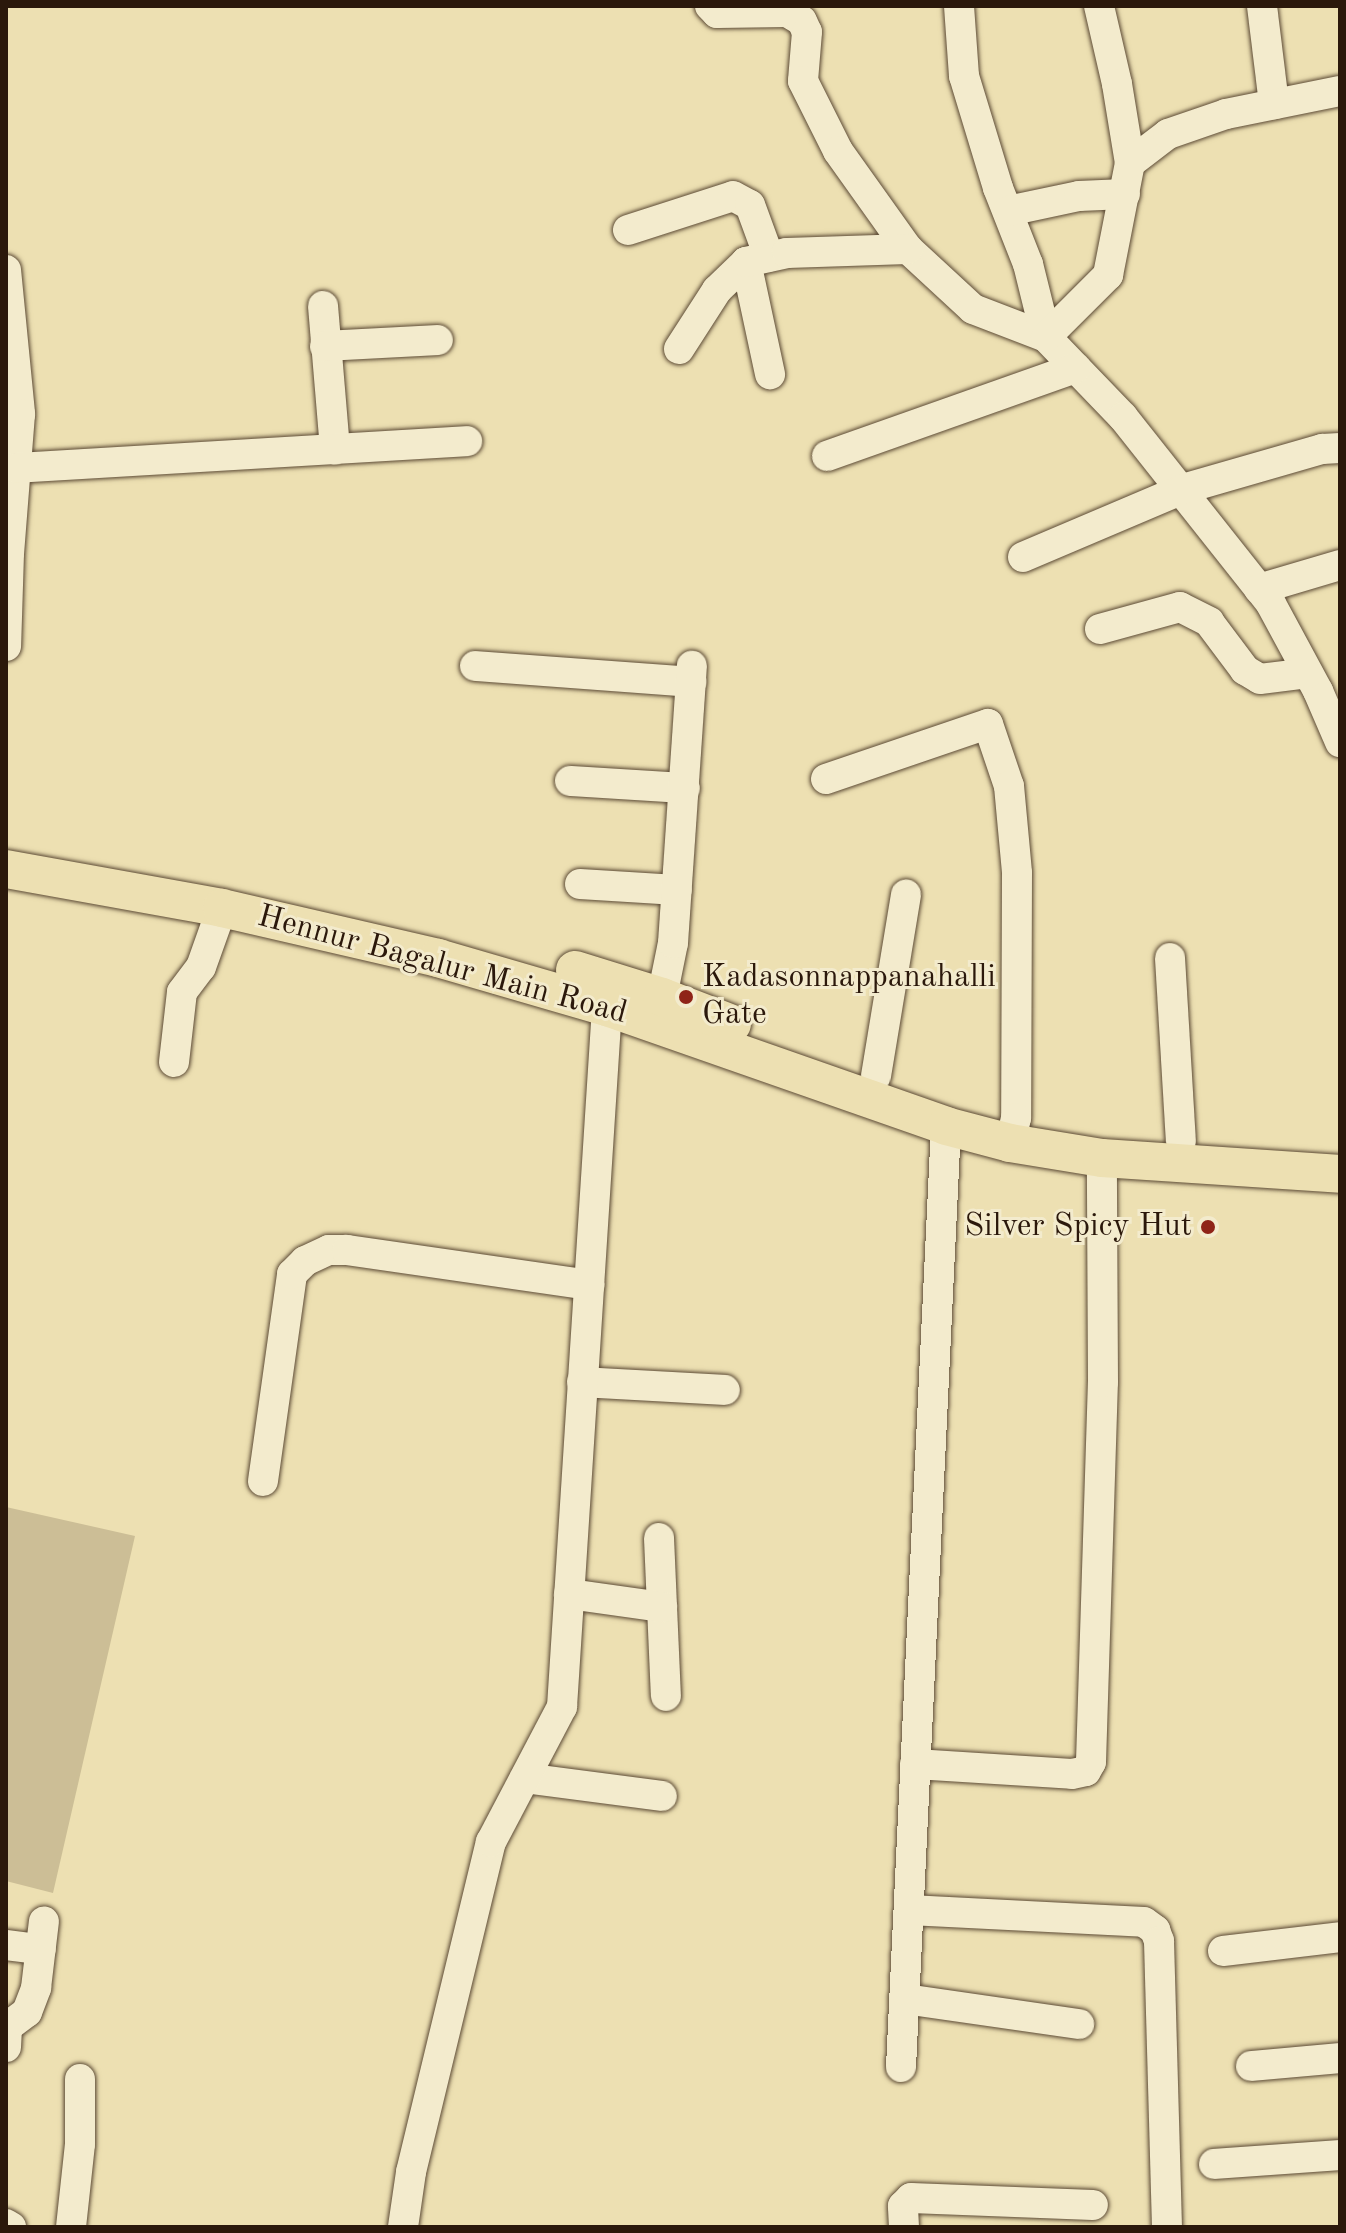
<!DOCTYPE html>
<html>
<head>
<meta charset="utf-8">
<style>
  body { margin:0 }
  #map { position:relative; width:1346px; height:2233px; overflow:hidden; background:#ede0b2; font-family:"Old Standard TT",serif }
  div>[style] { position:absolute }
  .green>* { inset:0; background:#ccbe96 }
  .roads { filter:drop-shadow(0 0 2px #5c4a35) drop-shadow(0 0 2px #5c4a35) }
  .minor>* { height:30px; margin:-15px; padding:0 15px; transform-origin:15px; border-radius:15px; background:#f3ebcd }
  .major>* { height:38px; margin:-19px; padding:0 19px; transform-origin:19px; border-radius:19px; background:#ede0b2 }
  .dots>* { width:22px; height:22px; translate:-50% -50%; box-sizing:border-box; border:4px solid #f3ebcd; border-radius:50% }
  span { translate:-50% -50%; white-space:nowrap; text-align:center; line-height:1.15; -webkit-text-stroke:6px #f3ebcd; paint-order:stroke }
  .street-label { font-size:32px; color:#2b180b }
  .poi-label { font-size:32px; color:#2b180b }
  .left { translate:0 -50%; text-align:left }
  .right { translate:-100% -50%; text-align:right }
  .frame { position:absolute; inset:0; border:8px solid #2b180b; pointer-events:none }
</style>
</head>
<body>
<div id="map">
  <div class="green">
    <div style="clip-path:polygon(6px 1507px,135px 1536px,53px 1893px,6px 1881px)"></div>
  </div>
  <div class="roads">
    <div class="minor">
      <div style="left:710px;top:6px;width:10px;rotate:45deg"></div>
      <div style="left:717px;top:13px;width:70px;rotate:-0.8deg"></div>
      <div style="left:787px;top:12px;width:17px;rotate:31deg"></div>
      <div style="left:802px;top:21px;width:12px;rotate:66deg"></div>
      <div style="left:807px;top:32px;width:49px;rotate:94.7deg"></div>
      <div style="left:803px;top:81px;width:78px;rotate:63.4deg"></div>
      <div style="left:838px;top:151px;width:120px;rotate:54.5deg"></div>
      <div style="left:908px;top:249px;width:88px;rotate:42.7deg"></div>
      <div style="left:973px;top:309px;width:78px;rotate:21deg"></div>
      <div style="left:1046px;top:337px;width:111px;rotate:46.1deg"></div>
      <div style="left:1123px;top:417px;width:238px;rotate:51.6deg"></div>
      <div style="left:1271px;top:604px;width:99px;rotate:61.6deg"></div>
      <div style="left:1318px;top:691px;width:56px;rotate:66.7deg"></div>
      <div style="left:959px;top:6px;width:70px;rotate:85.9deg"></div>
      <div style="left:964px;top:76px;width:117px;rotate:73.1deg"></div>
      <div style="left:998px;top:188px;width:82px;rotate:68.5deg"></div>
      <div style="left:1028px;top:264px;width:75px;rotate:76.1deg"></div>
      <div style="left:1099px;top:6px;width:80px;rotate:77deg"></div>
      <div style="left:1117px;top:84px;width:80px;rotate:80.7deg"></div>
      <div style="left:1262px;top:6px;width:99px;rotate:83deg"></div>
      <div style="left:1008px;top:211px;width:73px;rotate:-11.9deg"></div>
      <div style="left:1079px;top:196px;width:46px;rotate:-2.5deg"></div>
      <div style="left:628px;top:230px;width:110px;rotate:-17.9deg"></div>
      <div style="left:733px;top:196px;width:19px;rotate:28deg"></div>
      <div style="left:750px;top:205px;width:55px;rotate:69.9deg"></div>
      <div style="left:746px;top:262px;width:115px;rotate:77.9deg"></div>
      <div style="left:6px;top:270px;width:145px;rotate:84.4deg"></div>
      <div style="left:20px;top:414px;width:139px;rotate:94.5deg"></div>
      <div style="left:9px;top:553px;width:93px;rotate:91.8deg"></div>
      <div style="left:323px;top:306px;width:144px;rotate:85.2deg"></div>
      <div style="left:1046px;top:337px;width:88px;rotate:-45deg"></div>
      <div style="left:1108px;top:275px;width:114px;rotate:-78.9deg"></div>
      <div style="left:1130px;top:163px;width:48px;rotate:-37.3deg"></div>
      <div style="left:1168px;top:134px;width:61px;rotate:-19deg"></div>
      <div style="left:1226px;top:114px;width:116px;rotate:-11.4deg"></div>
      <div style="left:325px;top:346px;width:113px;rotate:-3deg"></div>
      <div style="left:679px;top:349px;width:70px;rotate:-57.2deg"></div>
      <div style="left:717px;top:290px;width:40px;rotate:-44deg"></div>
      <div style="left:746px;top:262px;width:42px;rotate:-12.4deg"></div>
      <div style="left:787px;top:253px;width:121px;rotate:-1.9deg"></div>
      <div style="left:827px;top:456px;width:264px;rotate:-19.5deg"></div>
      <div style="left:16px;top:468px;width:452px;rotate:-3.4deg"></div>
      <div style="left:1023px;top:557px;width:174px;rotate:-23deg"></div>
      <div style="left:1183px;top:489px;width:145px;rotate:-16.1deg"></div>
      <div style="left:1322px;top:449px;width:18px;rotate:-3deg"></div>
      <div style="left:1259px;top:589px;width:84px;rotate:-16.5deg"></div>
      <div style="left:1100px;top:629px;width:83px;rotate:-15.4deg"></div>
      <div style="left:1180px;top:607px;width:33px;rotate:27deg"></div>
      <div style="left:1209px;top:622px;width:60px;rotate:53.1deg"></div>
      <div style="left:1245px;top:670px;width:17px;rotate:31deg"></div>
      <div style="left:1260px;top:679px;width:48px;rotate:-7.1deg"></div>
      <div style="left:475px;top:666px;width:217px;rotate:4.2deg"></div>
      <div style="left:826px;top:779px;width:171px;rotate:-18.8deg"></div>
      <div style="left:988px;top:724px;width:65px;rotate:71.3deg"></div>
      <div style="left:1009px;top:786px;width:87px;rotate:84.7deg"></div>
      <div style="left:1017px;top:873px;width:245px;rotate:90.2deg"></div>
      <div style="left:1016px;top:1118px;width:26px;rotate:103deg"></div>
      <div style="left:570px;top:781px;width:115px;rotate:3.5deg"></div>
      <div style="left:580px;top:884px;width:97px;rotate:3.5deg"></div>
      <div style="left:1170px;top:958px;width:183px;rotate:86.6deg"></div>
      <div style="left:662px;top:997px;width:55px;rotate:-78.5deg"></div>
      <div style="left:673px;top:943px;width:278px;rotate:-86.1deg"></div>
      <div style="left:174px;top:1062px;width:70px;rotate:-83.5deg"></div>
      <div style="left:182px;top:992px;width:31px;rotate:-53deg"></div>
      <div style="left:201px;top:967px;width:63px;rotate:-70.4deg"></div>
      <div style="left:876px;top:1076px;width:184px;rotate:-80.6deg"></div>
      <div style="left:582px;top:1382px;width:143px;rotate:3.2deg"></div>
      <div style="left:263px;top:1481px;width:209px;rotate:-82deg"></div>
      <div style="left:292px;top:1274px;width:18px;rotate:-45deg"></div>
      <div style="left:305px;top:1261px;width:26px;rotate:-25deg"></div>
      <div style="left:329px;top:1250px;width:18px"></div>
      <div style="left:347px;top:1250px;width:245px;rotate:8.2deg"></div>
      <div style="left:659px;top:1538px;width:158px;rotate:87.5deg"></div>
      <div style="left:569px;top:1594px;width:94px;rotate:8deg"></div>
      <div style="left:915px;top:1764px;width:157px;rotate:3.6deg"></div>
      <div style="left:1072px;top:1774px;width:14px;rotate:-12deg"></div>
      <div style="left:1086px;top:1771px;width:10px;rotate:-61deg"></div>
      <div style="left:1091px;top:1762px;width:380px;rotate:-88.2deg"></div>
      <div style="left:1103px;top:1382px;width:224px;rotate:-90.3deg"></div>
      <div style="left:525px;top:1778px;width:138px;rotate:7.5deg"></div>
      <div style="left:909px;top:1910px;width:235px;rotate:2.9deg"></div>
      <div style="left:1144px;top:1922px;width:14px;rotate:36deg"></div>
      <div style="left:1155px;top:1930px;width:12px;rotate:70deg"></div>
      <div style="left:1159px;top:1941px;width:286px;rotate:88.4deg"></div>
      <div style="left:6px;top:1945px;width:35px;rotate:7deg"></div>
      <div style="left:1223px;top:1951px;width:118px;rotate:-6.8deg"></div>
      <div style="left:905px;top:1999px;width:176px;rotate:8.2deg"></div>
      <div style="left:6px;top:2047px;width:20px;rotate:-87deg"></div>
      <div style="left:7px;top:2027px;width:25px;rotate:-37deg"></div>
      <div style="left:27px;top:2012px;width:26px;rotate:-69deg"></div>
      <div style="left:36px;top:1988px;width:67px;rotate:-83.2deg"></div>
      <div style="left:1251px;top:2066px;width:89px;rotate:-5.1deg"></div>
      <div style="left:901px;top:2067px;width:942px;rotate:-87.26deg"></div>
      <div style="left:1214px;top:2164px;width:126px;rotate:-4.1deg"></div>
      <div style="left:6px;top:2224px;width:6px;rotate:31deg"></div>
      <div style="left:71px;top:2227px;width:83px;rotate:-83.8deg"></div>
      <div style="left:80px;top:2144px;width:65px;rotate:-90deg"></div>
      <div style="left:403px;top:2227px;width:56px;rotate:-81.7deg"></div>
      <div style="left:411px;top:2172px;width:340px;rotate:-76.4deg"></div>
      <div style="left:491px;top:1842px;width:153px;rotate:-62.3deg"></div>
      <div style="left:562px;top:1707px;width:701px;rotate:-86.32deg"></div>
      <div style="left:607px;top:1007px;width:21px;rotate:-76deg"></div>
      <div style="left:904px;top:2227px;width:21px;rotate:-93deg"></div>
      <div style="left:903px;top:2206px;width:11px;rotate:-45deg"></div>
      <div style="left:911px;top:2198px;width:182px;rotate:2.2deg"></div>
    </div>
    <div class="major">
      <div style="left:6px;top:869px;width:219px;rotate:10.2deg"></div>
      <div style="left:222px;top:908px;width:222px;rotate:13deg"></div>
      <div style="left:438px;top:958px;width:176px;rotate:16.2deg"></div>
      <div style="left:607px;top:1007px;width:359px;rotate:19.3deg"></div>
      <div style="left:946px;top:1126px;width:66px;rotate:14.9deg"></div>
      <div style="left:1010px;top:1143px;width:93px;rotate:9.3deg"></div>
      <div style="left:1102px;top:1158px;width:239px;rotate:3.8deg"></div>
      <div style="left:575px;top:970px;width:91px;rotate:17.2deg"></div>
      <div style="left:662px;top:997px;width:75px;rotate:21.1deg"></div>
    </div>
  </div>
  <div class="dots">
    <div style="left:686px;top:997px;background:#8f2418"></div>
    <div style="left:1208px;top:1227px;background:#8f2418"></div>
  </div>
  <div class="street-label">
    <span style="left:442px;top:966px;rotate:15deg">Hennur Bagalur Main Road</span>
  </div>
  <div class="poi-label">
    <span class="left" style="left:702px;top:997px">Kadasonnappanahalli<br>Gate</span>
    <span class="right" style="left:1192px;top:1227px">Silver Spicy Hut</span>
  </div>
  <div class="frame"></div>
</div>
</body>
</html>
